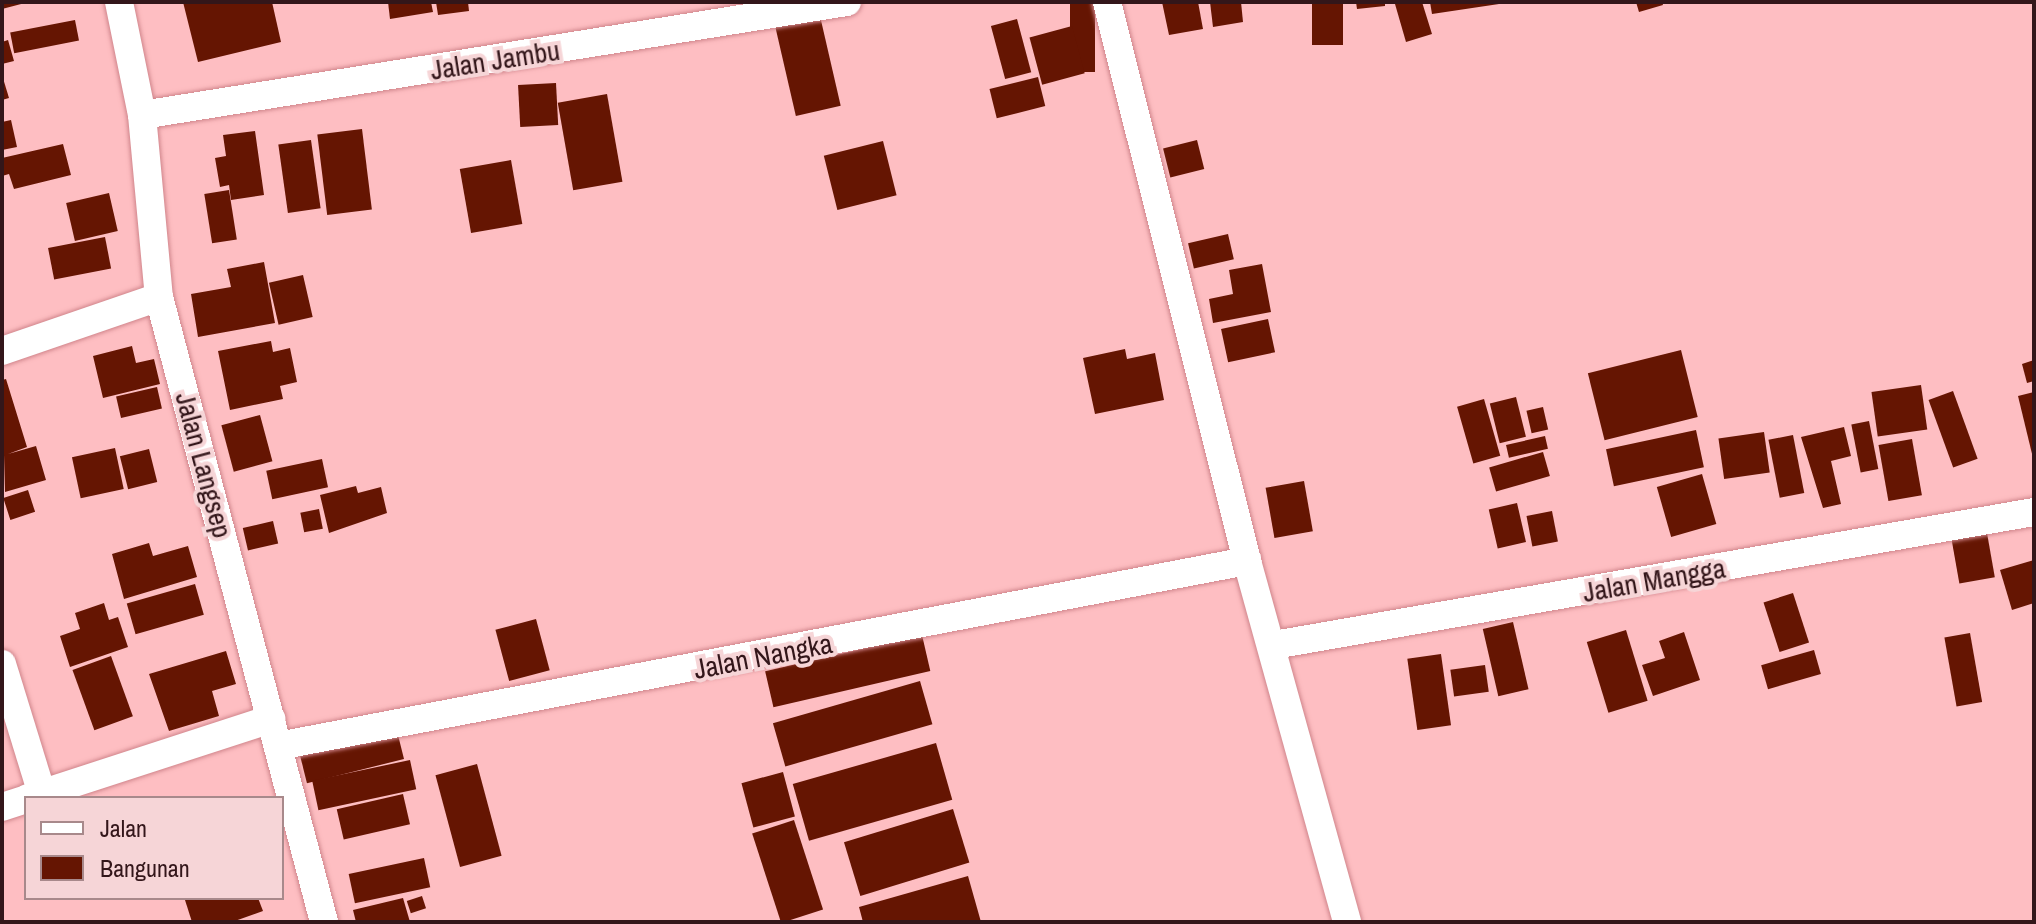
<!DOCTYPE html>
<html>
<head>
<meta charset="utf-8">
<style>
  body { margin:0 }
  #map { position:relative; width:2036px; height:924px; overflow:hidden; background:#febec2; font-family:"Archivo Narrow",sans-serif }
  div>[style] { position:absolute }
  .building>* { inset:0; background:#651502; transform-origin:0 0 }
  .roads { filter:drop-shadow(0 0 2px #d0858b) drop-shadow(0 0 2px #d0858b) }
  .minor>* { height:28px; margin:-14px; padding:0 14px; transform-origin:14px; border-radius:14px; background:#fff }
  span { translate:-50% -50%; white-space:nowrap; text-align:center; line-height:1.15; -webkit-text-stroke:8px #f6d5d7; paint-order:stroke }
  .street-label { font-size:28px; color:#33161a }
  .frame { position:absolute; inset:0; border:4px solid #33161a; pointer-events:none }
  .legend { position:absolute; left:24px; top:796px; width:260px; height:104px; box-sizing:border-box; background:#f6d5d7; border:2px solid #a8898b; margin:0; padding:10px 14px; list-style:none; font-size:24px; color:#33161a }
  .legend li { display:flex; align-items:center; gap:16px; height:40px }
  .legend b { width:40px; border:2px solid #a8898b }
</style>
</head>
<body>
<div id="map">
  <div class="building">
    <div style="clip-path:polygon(2px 2px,25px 2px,25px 3px,2px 9px)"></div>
    <div style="clip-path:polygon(183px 2px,272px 2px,281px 42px,198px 62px)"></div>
    <div style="clip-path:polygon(388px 2px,431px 2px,433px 12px,390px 19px)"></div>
    <div style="clip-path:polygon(436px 2px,468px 2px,469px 11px,438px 15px)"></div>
    <div style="left:1070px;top:2px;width:25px;height:70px"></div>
    <div style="clip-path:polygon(1162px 2px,1198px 2px,1203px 29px,1169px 35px)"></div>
    <div style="clip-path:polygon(1210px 2px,1241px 2px,1243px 22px,1213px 27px)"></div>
    <div style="left:1312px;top:2px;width:31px;height:43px"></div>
    <div style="clip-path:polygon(1356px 2px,1385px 2px,1385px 6px,1357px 9px)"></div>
    <div style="clip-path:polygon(1402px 2px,1422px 2px,1432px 34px,1406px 42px,1395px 4px)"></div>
    <div style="clip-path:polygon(1430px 2px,1499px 2px,1499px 4px,1432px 14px)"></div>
    <div style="clip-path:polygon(1636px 2px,1662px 2px,1663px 5px,1639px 12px)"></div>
    <div style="left:820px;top:16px;width:92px;height:46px;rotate:77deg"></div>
    <div style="left:1017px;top:19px;width:55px;height:27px;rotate:75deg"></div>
    <div style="left:75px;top:20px;width:21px;height:66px;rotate:79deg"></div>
    <div style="left:1072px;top:26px;width:49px;height:44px;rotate:75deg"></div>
    <div style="clip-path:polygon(8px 40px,14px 61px,2px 64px,2px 42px)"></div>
    <div style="clip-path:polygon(2px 75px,9px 98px,2px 100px)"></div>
    <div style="left:1038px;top:77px;width:30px;height:50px;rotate:76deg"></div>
    <div style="left:556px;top:83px;width:42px;height:38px;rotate:87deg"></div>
    <div style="left:607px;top:94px;width:89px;height:50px;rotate:80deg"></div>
    <div style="clip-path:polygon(11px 120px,17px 147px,2px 150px,2px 122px)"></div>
    <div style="left:362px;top:129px;width:81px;height:45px;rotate:83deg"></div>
    <div style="clip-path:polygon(255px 131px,264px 195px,231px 200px,229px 185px,220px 187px,215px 158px,226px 156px,223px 135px)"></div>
    <div style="left:311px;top:140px;width:69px;height:33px;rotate:82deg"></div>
    <div style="left:1197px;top:140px;width:30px;height:35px;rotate:76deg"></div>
    <div style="left:883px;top:141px;width:56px;height:61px;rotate:76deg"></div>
    <div style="clip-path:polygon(63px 144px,71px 175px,14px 189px,9px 174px,2px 176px,2px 158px)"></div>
    <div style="left:511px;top:160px;width:65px;height:52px;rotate:80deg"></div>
    <div style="left:229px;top:190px;width:50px;height:25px;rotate:81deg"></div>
    <div style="left:109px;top:193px;width:39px;height:44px;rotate:77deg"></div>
    <div style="left:1228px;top:234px;width:26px;height:41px;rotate:77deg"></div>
    <div style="left:105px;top:237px;width:32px;height:58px;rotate:79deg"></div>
    <div style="clip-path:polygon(264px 262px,275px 323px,198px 337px,191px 294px,231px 287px,227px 269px)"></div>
    <div style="clip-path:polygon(1262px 264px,1271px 312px,1213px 323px,1209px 299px,1233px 294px,1229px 270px)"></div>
    <div style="left:303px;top:275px;width:43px;height:35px;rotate:77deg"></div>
    <div style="left:1268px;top:319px;width:34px;height:48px;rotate:78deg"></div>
    <div style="clip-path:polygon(271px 341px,273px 352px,290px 348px,297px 382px,280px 386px,283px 399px,230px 410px,218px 351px)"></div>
    <div style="clip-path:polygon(132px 346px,136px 363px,154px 359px,160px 384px,103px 398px,93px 356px)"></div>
    <div style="clip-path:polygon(1125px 349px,1127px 359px,1155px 353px,1164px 400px,1095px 414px,1083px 358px)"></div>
    <div style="left:1681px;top:350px;width:69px;height:96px;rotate:76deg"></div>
    <div style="clip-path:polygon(2034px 360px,2034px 381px,2027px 383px,2022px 364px)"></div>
    <div style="clip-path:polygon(6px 379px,27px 447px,8px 454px,36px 446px,46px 480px,5px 492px,2px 380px)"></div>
    <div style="left:1921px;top:385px;width:45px;height:50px;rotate:82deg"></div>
    <div style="left:157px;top:387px;width:22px;height:42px;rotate:77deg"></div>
    <div style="left:1953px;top:391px;width:72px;height:26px;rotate:70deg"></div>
    <div style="clip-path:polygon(2034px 392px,2034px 458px,2033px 458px,2018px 396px)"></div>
    <div style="left:1516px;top:397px;width:41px;height:27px;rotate:76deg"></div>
    <div style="left:1484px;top:399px;width:59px;height:28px;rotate:74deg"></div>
    <div style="left:1543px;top:407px;width:23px;height:17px;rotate:77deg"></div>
    <div style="left:260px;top:415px;width:48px;height:40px;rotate:75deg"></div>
    <div style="left:1869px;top:421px;width:49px;height:18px;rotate:79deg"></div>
    <div style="clip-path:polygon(1844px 427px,1851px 456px,1831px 461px,1841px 504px,1823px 508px,1801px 437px)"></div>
    <div style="left:1696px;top:430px;width:38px;height:92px;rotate:78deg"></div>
    <div style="left:1764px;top:432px;width:41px;height:46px;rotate:82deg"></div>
    <div style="left:1793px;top:435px;width:59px;height:25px;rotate:79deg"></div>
    <div style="left:1545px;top:436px;width:13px;height:40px;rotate:77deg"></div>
    <div style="left:1912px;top:439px;width:57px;height:34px;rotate:80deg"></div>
    <div style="left:115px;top:448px;width:42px;height:44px;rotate:78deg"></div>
    <div style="left:149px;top:449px;width:34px;height:30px;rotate:76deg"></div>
    <div style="left:1543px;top:452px;width:25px;height:56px;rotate:74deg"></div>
    <div style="left:322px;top:459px;width:29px;height:57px;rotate:78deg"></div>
    <div style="left:1702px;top:474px;width:52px;height:47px;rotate:74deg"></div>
    <div style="left:1304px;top:481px;width:51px;height:39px;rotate:80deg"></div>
    <div style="clip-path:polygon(356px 486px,358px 493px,381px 487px,387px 513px,329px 533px,320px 495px)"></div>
    <div style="left:28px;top:490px;width:23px;height:26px;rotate:72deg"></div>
    <div style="left:1517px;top:503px;width:40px;height:29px;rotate:77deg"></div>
    <div style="left:319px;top:509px;width:20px;height:19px;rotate:79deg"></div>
    <div style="left:1552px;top:511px;width:31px;height:26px;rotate:79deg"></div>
    <div style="left:273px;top:521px;width:23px;height:31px;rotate:77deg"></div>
    <div style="left:1987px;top:533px;width:45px;height:36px;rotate:80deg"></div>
    <div style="clip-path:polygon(149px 543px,153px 556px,188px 546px,197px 577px,124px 599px,112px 554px)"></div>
    <div style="clip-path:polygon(2034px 560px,2034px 603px,2012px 610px,2000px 570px)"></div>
    <div style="left:195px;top:584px;width:32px;height:71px;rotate:74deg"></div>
    <div style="left:1793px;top:593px;width:52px;height:31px;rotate:72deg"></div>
    <div style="clip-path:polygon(104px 603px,109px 620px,118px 617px,128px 647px,70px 667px,60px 636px,80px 629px,75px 613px)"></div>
    <div style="left:536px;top:619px;width:53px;height:42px;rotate:75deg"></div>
    <div style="left:1513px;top:622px;width:69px;height:31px;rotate:77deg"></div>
    <div style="left:1626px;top:630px;width:74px;height:41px;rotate:73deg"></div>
    <div style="clip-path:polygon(1684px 632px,1700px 680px,1653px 696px,1642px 665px,1665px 658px,1659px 641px)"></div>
    <div style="left:1970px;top:633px;width:70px;height:26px;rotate:80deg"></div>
    <div style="left:922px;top:635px;width:37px;height:161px;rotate:77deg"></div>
    <div style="left:1814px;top:650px;width:25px;height:55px;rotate:74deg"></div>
    <div style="clip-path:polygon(226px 651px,236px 684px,212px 691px,219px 716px,169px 731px,149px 674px)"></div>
    <div style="left:1441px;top:654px;width:72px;height:34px;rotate:82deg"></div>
    <div style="left:111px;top:656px;width:64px;height:41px;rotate:70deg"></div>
    <div style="left:1485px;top:665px;width:27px;height:35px;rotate:82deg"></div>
    <div style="left:920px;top:681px;width:45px;height:153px;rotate:74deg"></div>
    <div style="left:396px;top:727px;width:33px;height:100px;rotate:76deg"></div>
    <div style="left:936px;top:743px;width:59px;height:149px;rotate:74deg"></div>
    <div style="left:410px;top:760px;width:30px;height:100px;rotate:78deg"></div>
    <div style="left:477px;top:764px;width:95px;height:43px;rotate:75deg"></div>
    <div style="left:783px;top:772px;width:46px;height:43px;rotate:75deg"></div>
    <div style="left:403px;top:794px;width:31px;height:68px;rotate:77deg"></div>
    <div style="left:953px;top:809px;width:56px;height:114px;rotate:73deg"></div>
    <div style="left:794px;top:820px;width:94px;height:44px;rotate:72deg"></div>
    <div style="left:424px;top:858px;width:30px;height:77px;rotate:78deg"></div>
    <div style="clip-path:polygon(968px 876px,981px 922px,863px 922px,859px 907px)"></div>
    <div style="left:422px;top:896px;width:13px;height:16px;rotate:72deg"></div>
    <div style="clip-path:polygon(190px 898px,258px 898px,263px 911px,232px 922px,192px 922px,185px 900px)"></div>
    <div style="clip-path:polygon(403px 898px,410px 922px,356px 922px,353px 910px)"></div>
  </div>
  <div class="roads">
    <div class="minor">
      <div style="left:119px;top:2px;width:115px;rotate:78.5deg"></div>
      <div style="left:142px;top:115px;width:183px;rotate:84.7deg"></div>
      <div style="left:159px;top:297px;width:646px;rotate:75.21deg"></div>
      <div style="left:1107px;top:2px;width:576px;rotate:75.94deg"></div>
      <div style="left:1247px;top:561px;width:375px;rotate:74.5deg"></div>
      <div style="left:142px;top:115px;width:714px;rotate:-9.11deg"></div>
      <div style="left:2px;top:351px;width:166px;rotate:-19deg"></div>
      <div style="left:1274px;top:645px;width:772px;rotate:-9.93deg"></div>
      <div style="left:2px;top:664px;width:136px;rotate:72.9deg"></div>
      <div style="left:278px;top:746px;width:987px;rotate:-10.81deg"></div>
      <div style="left:28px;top:798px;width:256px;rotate:-18deg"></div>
      <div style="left:2px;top:807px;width:25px;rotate:-18deg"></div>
    </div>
  </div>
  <div class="street-label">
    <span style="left:495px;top:60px;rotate:-9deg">Jalan Jambu</span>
    <span style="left:204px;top:465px;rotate:75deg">Jalan Langsep</span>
    <span style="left:1654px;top:580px;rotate:-10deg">Jalan Mangga</span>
    <span style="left:763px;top:656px;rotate:-11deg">Jalan Nangka</span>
  </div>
  <div class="frame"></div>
  <ul class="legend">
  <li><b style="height:10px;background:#fff"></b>Jalan</li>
  <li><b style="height:22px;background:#651502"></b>Bangunan</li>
  </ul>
</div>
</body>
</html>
